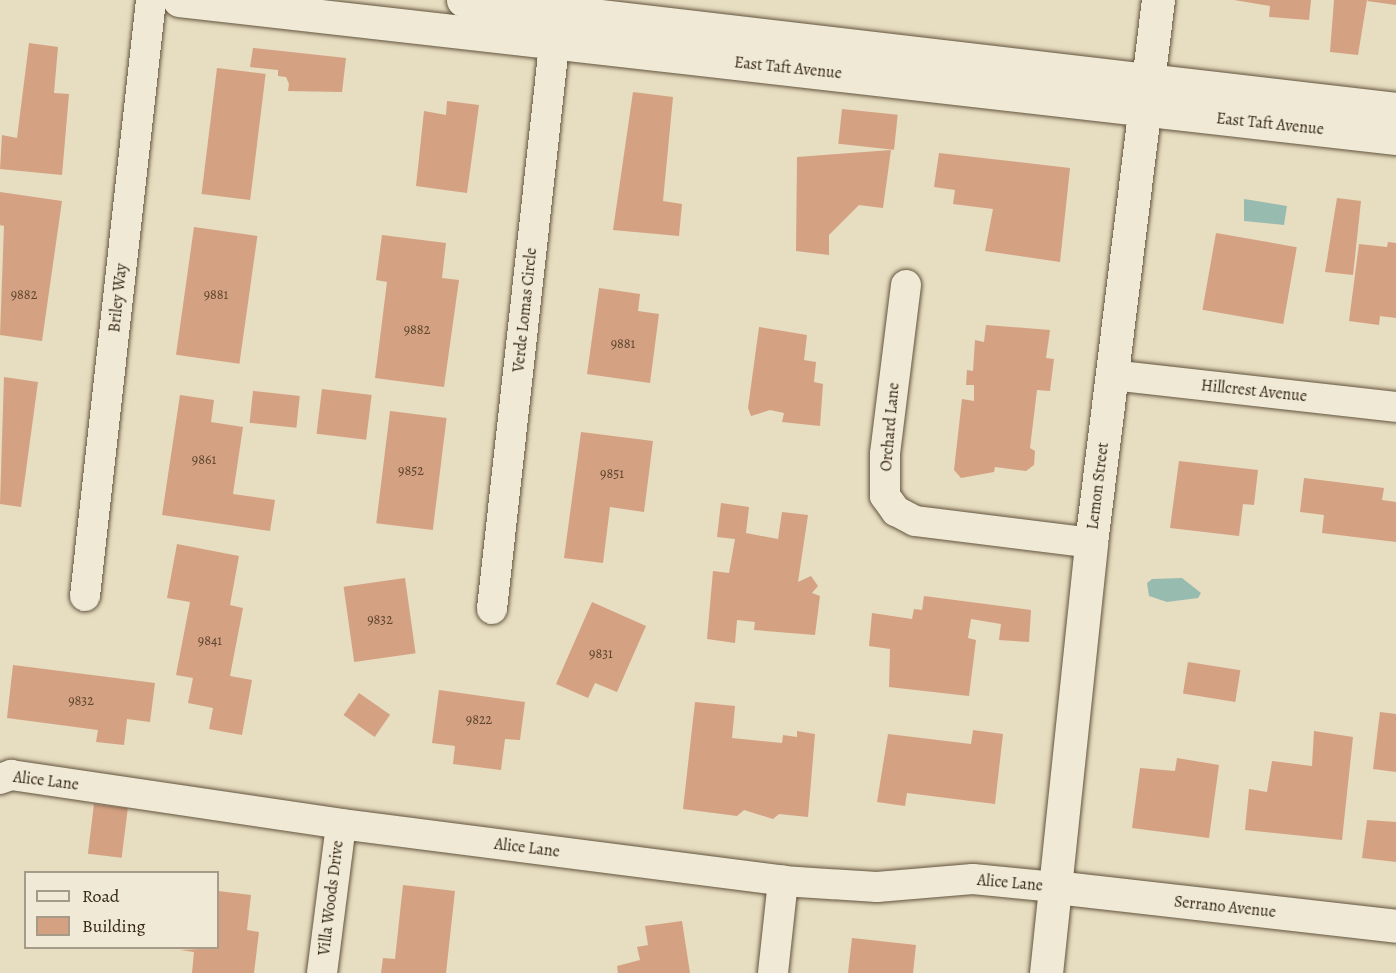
<!DOCTYPE html>
<html>
<head>
<meta charset="utf-8">
<style>
  body { margin:0 }
  #map { position:relative; width:1396px; height:973px; overflow:hidden; background:#e7ddc0; font-family:Alegreya,serif }
  div>[style] { position:absolute }
  .water>* { inset:0; background:#97bcaf }
  .building>* { inset:0; background:#d4a183; transform-origin:0 0 }
  .roads { filter:drop-shadow(0 0 2px #63543e) drop-shadow(0 0 2px #63543e) }
  .street>* { height:30px; margin:-15px; padding:0 15px; transform-origin:15px; border-radius:15px; background:#efe9d6 }
  .secondary>* { height:33px; margin:-16.5px; padding:0 16.5px; transform-origin:16.5px; border-radius:16.5px; background:#efe9d6 }
  span { translate:-50% -50%; white-space:nowrap; text-align:center; line-height:1.15; -webkit-text-stroke:4.5px #efe9d6; paint-order:stroke }
  .number-label { font-size:14px; color:#5e462e }
  .number-label span { -webkit-text-stroke-width:0 }
  .street-label { font-size:16px; color:#372712 }
  .legend { position:absolute; left:24px; top:871px; width:195px; height:78px; box-sizing:border-box; background:#efe9d6; border:2px solid #a59b88; margin:0; padding:8px 10px; list-style:none; font-size:18px; color:#372712 }
  .legend li { display:flex; align-items:center; gap:12px; height:30px }
  .legend b { width:30px; border:2px solid #a59b88 }
</style>
</head>
<body>
<div id="map">
  <div class="water">
    <div style="clip-path:polygon(1244px 199px,1287px 206px,1284px 225px,1244px 221px)"></div>
    <div style="clip-path:polygon(1182px 578px,1201px 593px,1198px 598px,1167px 602px,1149px 596px,1147px 583px,1152px 579px)"></div>
  </div>
  <div class="building">
    <div style="clip-path:polygon(1234px 0,1311px 0,1309px 20px,1269px 17px,1270px 6px)"></div>
    <div style="clip-path:polygon(1334px 0,1367px 0,1358px 55px,1330px 52px)"></div>
    <div style="clip-path:polygon(1368px 0,1396px 0,1396px 5px,1367px 1px)"></div>
    <div style="clip-path:polygon(29px 43px,58px 47px,54px 93px,69px 94px,62px 175px,0 169px,2px 135px,17px 138px)"></div>
    <div style="clip-path:polygon(253px 48px,346px 58px,342px 92px,288px 91px,289px 84px,286px 77px,278px 76px,278px 70px,250px 67px)"></div>
    <div style="left:217px;top:68px;width:49px;height:127px;rotate:7deg"></div>
    <div style="clip-path:polygon(633px 92px,673px 97px,663px 201px,682px 204px,679px 236px,613px 230px)"></div>
    <div style="clip-path:polygon(447px 101px,479px 105px,467px 193px,416px 186px,424px 111px,446px 115px)"></div>
    <div style="left:842px;top:109px;width:56px;height:35px;rotate:6deg"></div>
    <div style="clip-path:polygon(891px 150px,883px 208px,859px 205px,829px 235px,829px 255px,796px 251px,797px 157px)"></div>
    <div style="clip-path:polygon(939px 153px,1070px 168px,1060px 262px,985px 251px,993px 209px,953px 204px,955px 190px,934px 187px)"></div>
    <div style="clip-path:polygon(0 192px,62px 201px,42px 341px,0 335px,4px 226px,0 225px)"></div>
    <div style="clip-path:polygon(1337px 198px,1361px 201px,1353px 275px,1325px 272px)"></div>
    <div style="left:194px;top:227px;width:64px;height:129px;rotate:8deg"></div>
    <div style="left:1216px;top:233px;width:82px;height:78px;rotate:10deg"></div>
    <div style="clip-path:polygon(382px 235px,446px 243px,442px 278px,459px 280px,444px 387px,375px 378px,387px 282px,376px 280px)"></div>
    <div style="clip-path:polygon(1388px 242px,1396px 243px,1396px 318px,1380px 316px,1379px 325px,1349px 321px,1359px 244px,1387px 247px)"></div>
    <div style="clip-path:polygon(599px 288px,640px 294px,638px 311px,659px 314px,650px 383px,587px 374px)"></div>
    <div style="clip-path:polygon(986px 325px,1050px 330px,1046px 358px,1054px 359px,1050px 391px,1037px 390px,1030px 448px,1035px 451px,1034px 465px,1026px 471px,995px 467px,994px 472px,961px 478px,954px 470px,962px 399px,974px 401px,974px 385px,966px 385px,967px 370px,973px 371px,975px 340px,984px 342px)"></div>
    <div style="clip-path:polygon(759px 327px,807px 335px,804px 360px,816px 362px,814px 382px,823px 384px,820px 426px,782px 422px,784px 413px,770px 410px,751px 416px,748px 408px)"></div>
    <div style="clip-path:polygon(4px 377px,38px 382px,21px 507px,0 504px)"></div>
    <div style="left:322px;top:389px;width:50px;height:45px;rotate:7deg"></div>
    <div style="left:253px;top:391px;width:47px;height:32px;rotate:6deg"></div>
    <div style="clip-path:polygon(180px 395px,214px 400px,211px 422px,243px 427px,233px 494px,275px 500px,270px 531px,162px 515px)"></div>
    <div style="left:390px;top:411px;width:57px;height:113px;rotate:7deg"></div>
    <div style="clip-path:polygon(581px 432px,653px 441px,644px 512px,610px 507px,603px 563px,564px 558px)"></div>
    <div style="clip-path:polygon(1179px 461px,1258px 470px,1254px 505px,1243px 504px,1239px 536px,1170px 528px)"></div>
    <div style="clip-path:polygon(1304px 478px,1384px 488px,1382px 500px,1396px 502px,1396px 542px,1322px 533px,1324px 515px,1300px 512px)"></div>
    <div style="clip-path:polygon(721px 503px,749px 507px,746px 533px,778px 539px,782px 512px,808px 515px,798px 582px,811px 576px,818px 586px,812px 593px,820px 596px,815px 635px,754px 630px,755px 622px,737px 620px,735px 643px,707px 639px,713px 571px,729px 573px,735px 539px,717px 537px)"></div>
    <div style="clip-path:polygon(177px 544px,239px 556px,230px 605px,243px 608px,230px 676px,252px 680px,242px 735px,209px 729px,213px 708px,188px 703px,193px 678px,176px 675px,190px 602px,167px 598px)"></div>
    <div style="left:405px;top:578px;width:76px;height:62px;rotate:82deg"></div>
    <div style="clip-path:polygon(924px 596px,1031px 610px,1029px 642px,999px 640px,1001px 624px,971px 619px,968px 638px,976px 640px,969px 696px,889px 687px,890px 649px,869px 646px,872px 613px,912px 619px,914px 609px,922px 610px)"></div>
    <div style="clip-path:polygon(592px 602px,646px 626px,617px 692px,595px 683px,588px 698px,556px 684px)"></div>
    <div style="left:1188px;top:662px;width:53px;height:32px;rotate:9deg"></div>
    <div style="clip-path:polygon(13px 665px,155px 683px,150px 722px,127px 719px,124px 745px,96px 742px,98px 730px,7px 718px)"></div>
    <div style="clip-path:polygon(439px 690px,525px 702px,520px 740px,505px 739px,501px 770px,453px 764px,455px 746px,432px 743px)"></div>
    <div style="left:359px;top:693px;width:38px;height:27px;rotate:35deg"></div>
    <div style="clip-path:polygon(695px 702px,735px 706px,732px 738px,782px 743px,783px 735px,797px 737px,797px 731px,815px 734px,808px 817px,779px 814px,773px 819px,744px 810px,737px 816px,683px 809px)"></div>
    <div style="clip-path:polygon(1380px 712px,1396px 714px,1396px 772px,1373px 769px)"></div>
    <div style="clip-path:polygon(973px 730px,1003px 734px,995px 804px,907px 793px,905px 806px,877px 802px,888px 734px,971px 744px)"></div>
    <div style="clip-path:polygon(1314px 731px,1353px 737px,1342px 840px,1245px 830px,1249px 789px,1267px 792px,1272px 761px,1312px 766px)"></div>
    <div style="clip-path:polygon(1177px 758px,1219px 765px,1209px 838px,1132px 828px,1140px 768px,1175px 771px)"></div>
    <div style="left:94px;top:804px;width:34px;height:50px;rotate:7deg"></div>
    <div style="clip-path:polygon(1367px 820px,1396px 822px,1396px 862px,1362px 858px)"></div>
    <div style="clip-path:polygon(403px 885px,455px 891px,446px 973px,381px 973px,383px 958px,395px 959px)"></div>
    <div style="clip-path:polygon(218px 891px,251px 895px,247px 930px,259px 932px,254px 973px,192px 973px,194px 952px,180px 950px,218px 948px)"></div>
    <div style="clip-path:polygon(682px 921px,690px 973px,618px 973px,617px 966px,640px 960px,637px 947px,648px 945px,645px 926px)"></div>
    <div style="clip-path:polygon(852px 938px,916px 945px,913px 973px,848px 973px)"></div>
  </div>
  <div class="roads">
    <div class="street">
      <div style="left:906px;top:285px;width:170px;rotate:97.1deg"></div>
      <div style="left:885px;top:454px;width:42px;rotate:90deg"></div>
      <div style="left:885px;top:496px;width:19px;rotate:54deg"></div>
      <div style="left:896px;top:511px;width:21px;rotate:28deg"></div>
      <div style="left:915px;top:521px;width:177px;rotate:7.1deg"></div>
      <div style="left:1112px;top:375px;width:286px;rotate:6.4deg"></div>
      <div style="left:85px;top:596px;width:600px;rotate:-83.68deg"></div>
      <div style="left:492px;top:609px;width:595px;rotate:-83.72deg"></div>
      <div style="left:0;top:779px;width:12px;rotate:-20deg"></div>
      <div style="left:11px;top:775px;width:334px;rotate:8.4deg"></div>
      <div style="left:341px;top:824px;width:446px;rotate:7.3deg"></div>
      <div style="left:783px;top:881px;width:94px;rotate:3.7deg"></div>
      <div style="left:877px;top:887px;width:96px;rotate:-4.8deg"></div>
      <div style="left:973px;top:879px;width:82px;rotate:5.6deg"></div>
      <div style="left:322px;top:973px;width:150px;rotate:-82.7deg"></div>
      <div style="left:773px;top:973px;width:93px;rotate:-83.8deg"></div>
    </div>
    <div class="secondary">
      <div style="left:179px;top:0;width:1225px;rotate:6.47deg"></div>
      <div style="left:463px;top:0;width:939px;rotate:6.66deg"></div>
      <div style="left:1055px;top:887px;width:343px;rotate:6.5deg"></div>
      <div style="left:1046px;top:973px;width:432px;rotate:-84deg"></div>
      <div style="left:1091px;top:543px;width:547px;rotate:-82.97deg"></div>
    </div>
  </div>
  <div class="number-label">
    <span style="left:24px;top:295px">9882</span>
    <span style="left:216px;top:295px">9881</span>
    <span style="left:417px;top:330px">9882</span>
    <span style="left:623px;top:344px">9881</span>
    <span style="left:204px;top:460px">9861</span>
    <span style="left:411px;top:471px">9852</span>
    <span style="left:612px;top:474px">9851</span>
    <span style="left:380px;top:620px">9832</span>
    <span style="left:210px;top:641px">9841</span>
    <span style="left:601px;top:654px">9831</span>
    <span style="left:81px;top:701px">9832</span>
    <span style="left:479px;top:720px">9822</span>
  </div>
  <div class="street-label">
    <span style="left:788px;top:68px;rotate:6deg">East Taft Avenue</span>
    <span style="left:1270px;top:124px;rotate:6deg">East Taft Avenue</span>
    <span style="left:118px;top:298px;rotate:-84deg">Briley Way</span>
    <span style="left:525px;top:310px;rotate:-84deg">Verde Lomas Circle</span>
    <span style="left:1254px;top:391px;rotate:6deg">Hillcrest Avenue</span>
    <span style="left:890px;top:427px;rotate:-85deg">Orchard Lane</span>
    <span style="left:1098px;top:486px;rotate:-83deg">Lemon Street</span>
    <span style="left:46px;top:781px;rotate:7deg">Alice Lane</span>
    <span style="left:527px;top:848px;rotate:7deg">Alice Lane</span>
    <span style="left:1010px;top:883px;rotate:5deg">Alice Lane</span>
    <span style="left:331px;top:898px;rotate:-83deg">Villa Woods Drive</span>
    <span style="left:1225px;top:907px;rotate:6deg">Serrano Avenue</span>
  </div>
  <ul class="legend">
  <li><b style="height:8px;background:#efe9d6"></b>Road</li>
  <li><b style="height:16px;background:#d4a183"></b>Building</li>
  </ul>
</div>
</body>
</html>
